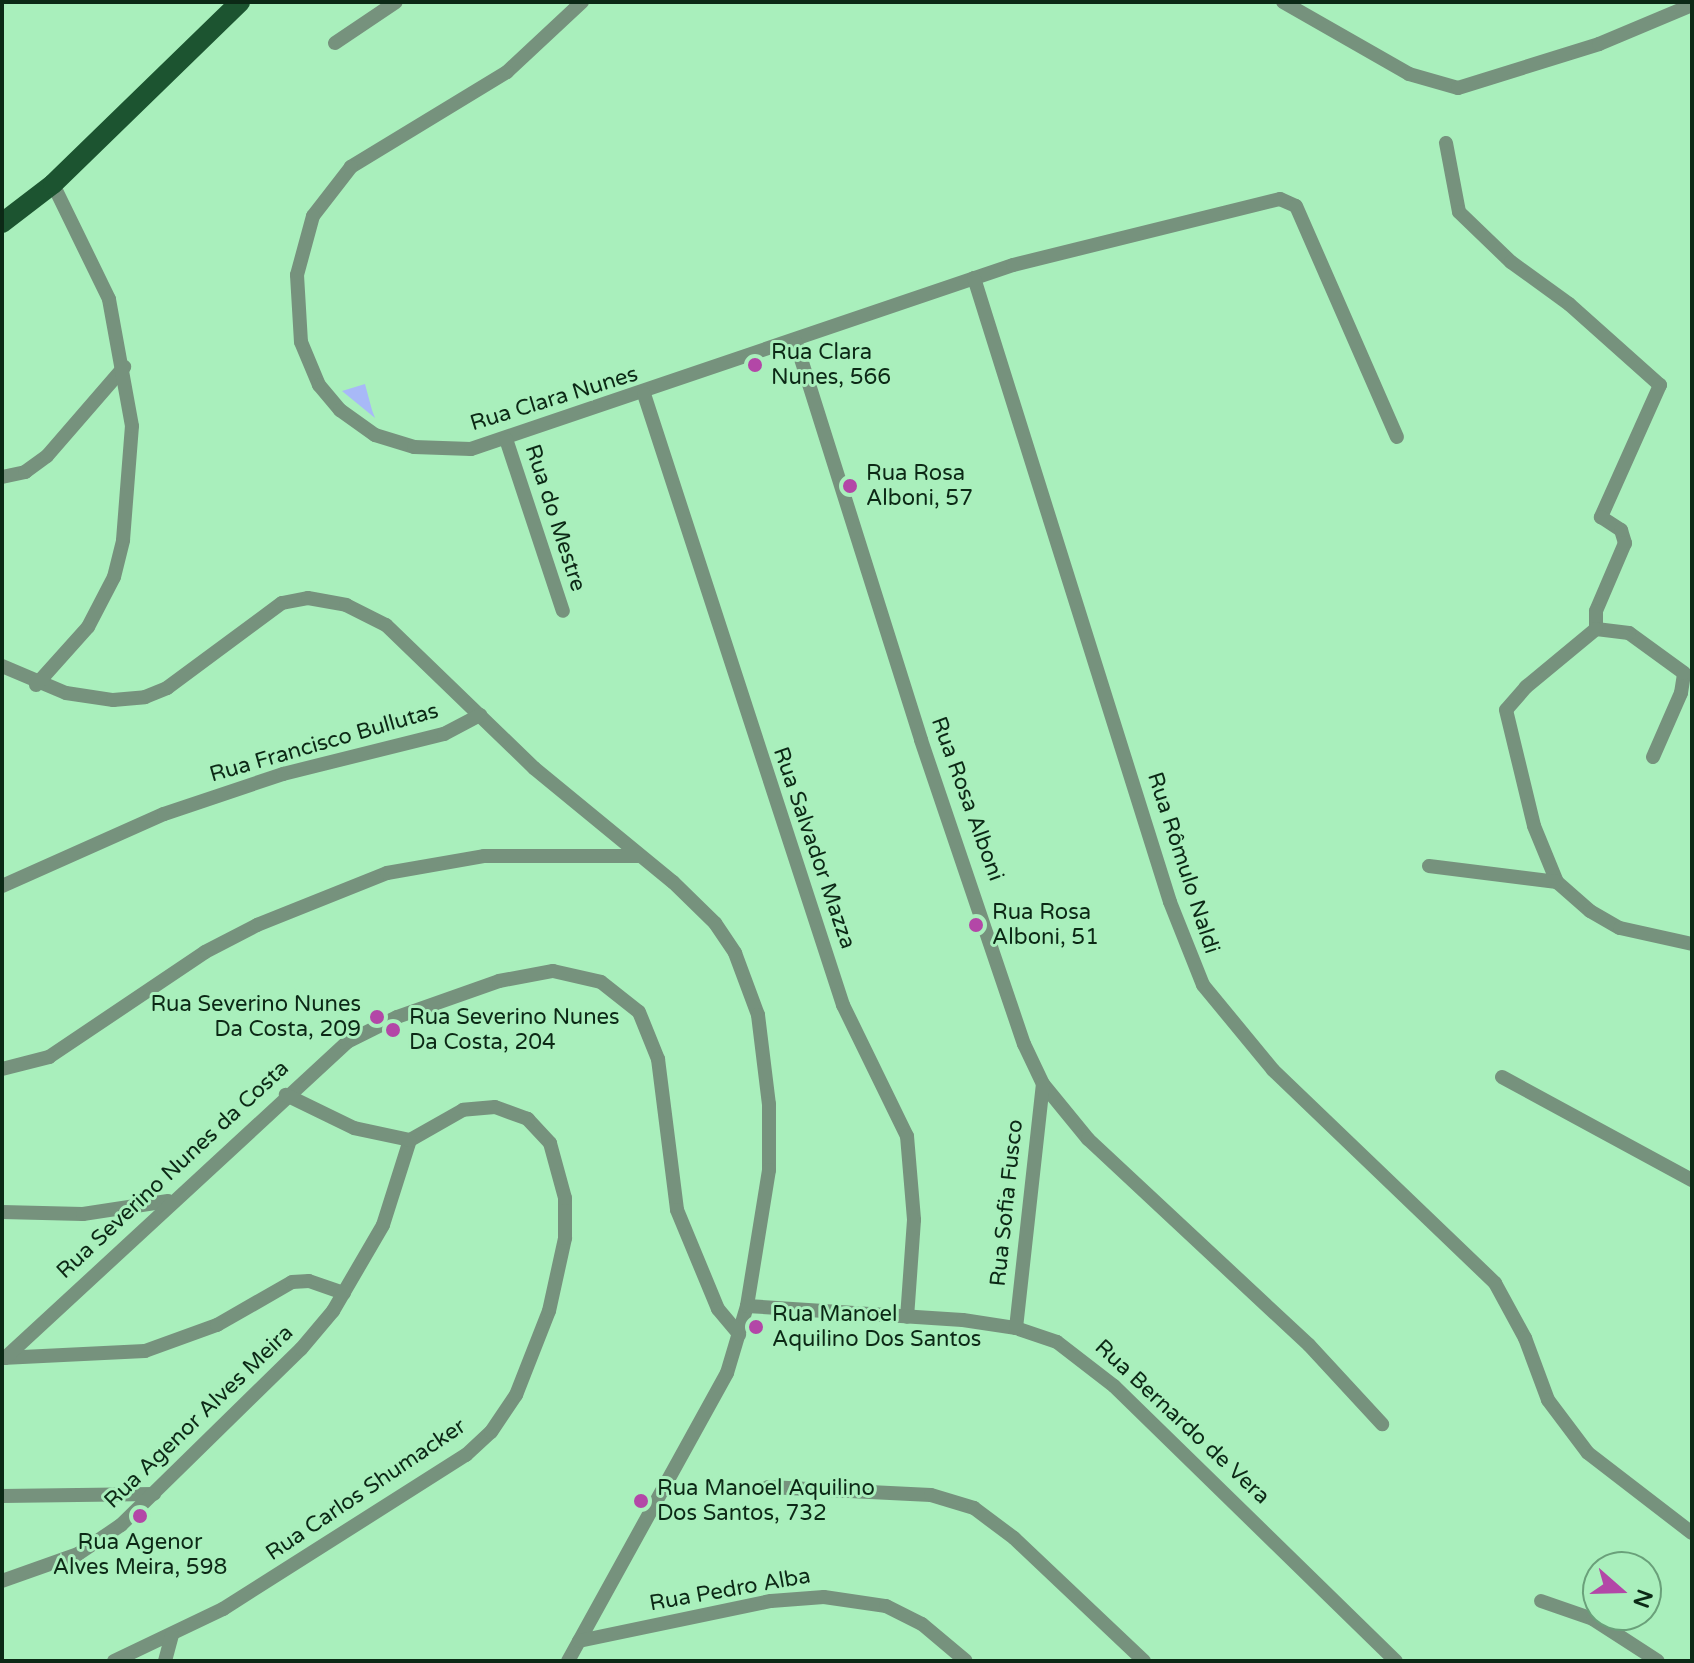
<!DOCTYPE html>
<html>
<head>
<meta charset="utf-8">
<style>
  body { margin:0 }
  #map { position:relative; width:1694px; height:1663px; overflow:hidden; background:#a9efbc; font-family:"Varela Round",sans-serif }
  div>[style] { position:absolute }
  .green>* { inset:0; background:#a8b9f7 }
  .street>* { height:14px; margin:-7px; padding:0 7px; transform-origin:7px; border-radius:7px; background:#76927d }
  .primary>* { height:20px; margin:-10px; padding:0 10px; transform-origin:10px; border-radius:10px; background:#1c5430 }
  .dots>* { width:22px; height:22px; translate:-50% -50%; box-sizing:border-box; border:4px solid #a9efbc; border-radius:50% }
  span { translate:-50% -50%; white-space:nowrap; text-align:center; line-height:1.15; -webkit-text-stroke:6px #a9efbc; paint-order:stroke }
  .poi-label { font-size:22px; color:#0c2916 }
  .left { translate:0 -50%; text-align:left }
  .right { translate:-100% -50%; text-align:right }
  .street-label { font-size:22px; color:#0c2916 }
  .frame { position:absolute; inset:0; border:4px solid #0c2916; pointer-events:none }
  .north { position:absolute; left:1582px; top:1551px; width:80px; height:80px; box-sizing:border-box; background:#a9efbc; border:2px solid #6aa07a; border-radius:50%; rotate:110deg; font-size:22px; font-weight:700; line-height:32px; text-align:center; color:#0c2916 }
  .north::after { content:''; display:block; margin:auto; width:28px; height:36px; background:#b347a7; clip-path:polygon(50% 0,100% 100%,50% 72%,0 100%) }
</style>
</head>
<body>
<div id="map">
  <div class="green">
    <div style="clip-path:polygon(365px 384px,372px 410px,375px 418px,342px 391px)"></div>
  </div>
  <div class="street">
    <div style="left:582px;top:2px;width:103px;rotate:137deg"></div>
    <div style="left:507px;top:72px;width:183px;rotate:148.7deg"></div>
    <div style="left:351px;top:167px;width:62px;rotate:127.8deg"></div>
    <div style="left:313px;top:216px;width:61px;rotate:105.2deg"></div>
    <div style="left:297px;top:275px;width:67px;rotate:86.6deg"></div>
    <div style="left:301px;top:342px;width:47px;rotate:67.3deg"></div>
    <div style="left:319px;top:385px;width:33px;rotate:50deg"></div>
    <div style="left:340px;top:410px;width:43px;rotate:35.5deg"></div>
    <div style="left:375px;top:435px;width:41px;rotate:17.1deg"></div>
    <div style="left:414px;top:447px;width:57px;rotate:2deg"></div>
    <div style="left:471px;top:449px;width:572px;rotate:-18.75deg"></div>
    <div style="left:1013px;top:265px;width:275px;rotate:-13.9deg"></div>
    <div style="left:1280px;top:199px;width:17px;rotate:24deg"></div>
    <div style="left:1296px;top:206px;width:252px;rotate:66.4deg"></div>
    <div style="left:1283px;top:2px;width:145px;rotate:29.7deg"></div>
    <div style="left:1409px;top:74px;width:51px;rotate:15.9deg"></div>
    <div style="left:1458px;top:88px;width:148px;rotate:-17.3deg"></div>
    <div style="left:1599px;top:44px;width:101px;rotate:-22.8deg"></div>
    <div style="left:335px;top:43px;width:73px;rotate:-33.9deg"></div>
    <div style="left:1446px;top:143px;width:70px;rotate:79.3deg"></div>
    <div style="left:1459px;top:212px;width:72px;rotate:43.9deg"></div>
    <div style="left:1511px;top:262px;width:72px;rotate:35.9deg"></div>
    <div style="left:1569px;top:304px;width:122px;rotate:41.7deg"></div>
    <div style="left:1660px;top:385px;width:145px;rotate:114.1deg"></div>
    <div style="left:1601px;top:517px;width:24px;rotate:33deg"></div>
    <div style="left:1621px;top:530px;width:14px;rotate:73deg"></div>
    <div style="left:1625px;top:543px;width:74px;rotate:113.1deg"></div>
    <div style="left:1596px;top:611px;width:18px;rotate:90deg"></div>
    <div style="left:974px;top:278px;width:654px;rotate:72.56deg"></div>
    <div style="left:1170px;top:902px;width:89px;rotate:68.3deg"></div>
    <div style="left:1203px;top:985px;width:110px;rotate:50.5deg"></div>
    <div style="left:1273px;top:1070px;width:308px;rotate:43.8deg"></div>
    <div style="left:1495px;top:1283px;width:63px;rotate:61.4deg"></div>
    <div style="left:1525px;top:1338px;width:66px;rotate:69.6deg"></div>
    <div style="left:1548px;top:1400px;width:66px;rotate:53deg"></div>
    <div style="left:1588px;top:1453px;width:131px;rotate:37.6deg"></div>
    <div style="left:796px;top:343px;width:416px;rotate:72.5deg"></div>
    <div style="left:921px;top:740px;width:321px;rotate:71.3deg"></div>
    <div style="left:1024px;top:1044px;width:44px;rotate:64.6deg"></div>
    <div style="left:1043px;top:1084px;width:71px;rotate:50.7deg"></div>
    <div style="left:1088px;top:1139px;width:302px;rotate:43deg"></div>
    <div style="left:1309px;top:1345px;width:108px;rotate:47.3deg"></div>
    <div style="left:644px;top:394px;width:643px;rotate:71.96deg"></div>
    <div style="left:843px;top:1005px;width:146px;rotate:64deg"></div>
    <div style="left:907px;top:1136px;width:84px;rotate:85.2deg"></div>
    <div style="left:914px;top:1220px;width:97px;rotate:94.1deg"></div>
    <div style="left:506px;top:439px;width:181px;rotate:71.7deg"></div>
    <div style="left:2px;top:477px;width:24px;rotate:-12deg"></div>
    <div style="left:25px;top:472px;width:27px;rotate:-36deg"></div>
    <div style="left:47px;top:456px;width:118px;rotate:-49.1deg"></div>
    <div style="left:2px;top:666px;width:69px;rotate:22.9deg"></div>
    <div style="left:66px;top:693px;width:48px;rotate:8.5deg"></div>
    <div style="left:113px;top:700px;width:32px;rotate:-5deg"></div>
    <div style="left:145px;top:697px;width:24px;rotate:-22deg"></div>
    <div style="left:167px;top:688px;width:143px;rotate:-36.5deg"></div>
    <div style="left:282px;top:603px;width:26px;rotate:-11deg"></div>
    <div style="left:308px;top:598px;width:39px;rotate:10deg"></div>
    <div style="left:346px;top:605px;width:45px;rotate:26.6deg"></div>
    <div style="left:386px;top:625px;width:206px;rotate:44deg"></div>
    <div style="left:534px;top:768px;width:180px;rotate:39.4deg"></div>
    <div style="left:673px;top:882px;width:59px;rotate:44.3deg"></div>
    <div style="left:715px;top:923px;width:36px;rotate:56deg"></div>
    <div style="left:735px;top:953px;width:66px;rotate:69.6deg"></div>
    <div style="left:758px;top:1015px;width:90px;rotate:83deg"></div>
    <div style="left:769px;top:1104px;width:66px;rotate:90deg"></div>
    <div style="left:769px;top:1170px;width:138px;rotate:99.2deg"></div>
    <div style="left:747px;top:1306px;width:70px;rotate:106.6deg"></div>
    <div style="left:727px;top:1373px;width:329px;rotate:118.9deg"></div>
    <div style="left:36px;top:685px;width:78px;rotate:-48.1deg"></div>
    <div style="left:88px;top:627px;width:56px;rotate:-62.5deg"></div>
    <div style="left:114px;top:577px;width:38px;rotate:-76deg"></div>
    <div style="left:123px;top:540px;width:114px;rotate:-85.5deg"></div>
    <div style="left:132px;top:426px;width:129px;rotate:-100.3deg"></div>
    <div style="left:109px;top:299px;width:128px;rotate:-116deg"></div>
    <div style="left:1653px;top:757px;width:70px;rotate:-66.4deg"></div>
    <div style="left:1681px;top:693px;width:20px;rotate:-81deg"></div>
    <div style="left:1684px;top:673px;width:68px;rotate:-144deg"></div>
    <div style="left:1629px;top:633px;width:33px;rotate:-173deg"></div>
    <div style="left:1596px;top:629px;width:91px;rotate:140.4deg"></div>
    <div style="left:1526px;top:687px;width:30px;rotate:131deg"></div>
    <div style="left:1506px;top:710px;width:119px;rotate:76.4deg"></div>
    <div style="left:1534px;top:826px;width:61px;rotate:67.7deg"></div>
    <div style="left:1557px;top:882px;width:44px;rotate:41.3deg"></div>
    <div style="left:1590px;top:911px;width:34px;rotate:30deg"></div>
    <div style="left:1620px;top:928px;width:74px;rotate:12.5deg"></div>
    <div style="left:1429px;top:866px;width:129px;rotate:7.1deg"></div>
    <div style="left:2px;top:886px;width:177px;rotate:-24deg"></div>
    <div style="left:164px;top:814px;width:126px;rotate:-18.6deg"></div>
    <div style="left:283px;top:774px;width:166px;rotate:-14deg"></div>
    <div style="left:444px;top:734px;width:41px;rotate:-27.8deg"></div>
    <div style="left:2px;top:1069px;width:49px;rotate:-14.3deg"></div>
    <div style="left:49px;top:1057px;width:188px;rotate:-33.9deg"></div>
    <div style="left:205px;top:952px;width:59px;rotate:-27.4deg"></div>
    <div style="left:257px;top:925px;width:140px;rotate:-21.8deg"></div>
    <div style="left:387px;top:873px;width:98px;rotate:-9.9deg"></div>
    <div style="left:484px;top:856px;width:156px"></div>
    <div style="left:1502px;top:1077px;width:216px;rotate:28.5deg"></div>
    <div style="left:2px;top:1212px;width:81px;rotate:1.4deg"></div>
    <div style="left:83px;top:1214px;width:86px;rotate:-8.7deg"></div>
    <div style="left:747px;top:1306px;width:216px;rotate:3.7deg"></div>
    <div style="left:963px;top:1320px;width:54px;rotate:8.6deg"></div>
    <div style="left:1016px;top:1328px;width:43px;rotate:18.9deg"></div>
    <div style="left:1057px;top:1342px;width:72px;rotate:37.7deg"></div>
    <div style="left:1114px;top:1386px;width:394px;rotate:44.3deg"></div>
    <div style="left:1016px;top:1328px;width:245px;rotate:-83.7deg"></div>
    <div style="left:2px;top:1358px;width:143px;rotate:-2.8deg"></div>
    <div style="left:145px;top:1351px;width:77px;rotate:-19.9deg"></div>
    <div style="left:217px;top:1325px;width:86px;rotate:-29.8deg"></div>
    <div style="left:292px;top:1282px;width:17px;rotate:-3deg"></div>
    <div style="left:309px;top:1281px;width:37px;rotate:19deg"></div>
    <div style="left:5px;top:1358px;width:466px;rotate:-42.7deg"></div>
    <div style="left:347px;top:1042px;width:56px;rotate:-26.6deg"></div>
    <div style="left:397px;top:1017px;width:108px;rotate:-19.4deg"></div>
    <div style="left:499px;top:981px;width:55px;rotate:-10.5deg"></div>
    <div style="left:553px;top:971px;width:49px;rotate:12.9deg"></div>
    <div style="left:601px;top:982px;width:48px;rotate:38.3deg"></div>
    <div style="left:639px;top:1012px;width:51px;rotate:68deg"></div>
    <div style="left:658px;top:1059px;width:152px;rotate:82.8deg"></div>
    <div style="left:677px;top:1210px;width:107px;rotate:67.5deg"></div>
    <div style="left:718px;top:1309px;width:33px;rotate:50deg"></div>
    <div style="left:768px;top:1487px;width:163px;rotate:2.8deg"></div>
    <div style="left:931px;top:1495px;width:45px;rotate:16.8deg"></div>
    <div style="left:974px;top:1508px;width:50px;rotate:36.9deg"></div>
    <div style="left:1014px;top:1538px;width:179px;rotate:43.4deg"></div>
    <div style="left:2px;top:1496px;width:152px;rotate:-0.8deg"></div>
    <div style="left:2px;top:1581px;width:81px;rotate:-19.6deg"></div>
    <div style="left:78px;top:1554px;width:52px;rotate:-34deg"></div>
    <div style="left:121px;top:1525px;width:252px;rotate:-44.4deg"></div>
    <div style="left:301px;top:1349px;width:50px;rotate:-49.9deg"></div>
    <div style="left:333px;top:1311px;width:99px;rotate:-59.8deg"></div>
    <div style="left:383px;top:1225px;width:89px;rotate:-72.4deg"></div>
    <div style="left:1541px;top:1601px;width:55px;rotate:19.1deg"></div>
    <div style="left:1593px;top:1619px;width:77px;rotate:32.9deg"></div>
    <div style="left:579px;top:1641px;width:196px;rotate:-11.8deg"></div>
    <div style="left:771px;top:1601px;width:53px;rotate:-4.3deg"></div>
    <div style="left:824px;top:1597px;width:63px;rotate:8.3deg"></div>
    <div style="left:886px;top:1606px;width:40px;rotate:26.6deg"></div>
    <div style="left:922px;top:1624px;width:57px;rotate:40.1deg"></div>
    <div style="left:114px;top:1661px;width:121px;rotate:-25.5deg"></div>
    <div style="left:223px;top:1609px;width:288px;rotate:-32.4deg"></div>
    <div style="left:466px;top:1455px;width:34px;rotate:-43deg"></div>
    <div style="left:491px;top:1432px;width:45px;rotate:-56deg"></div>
    <div style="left:516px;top:1395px;width:90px;rotate:-68.6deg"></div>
    <div style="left:549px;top:1311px;width:75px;rotate:-77.6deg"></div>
    <div style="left:565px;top:1238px;width:40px;rotate:-90deg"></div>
    <div style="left:565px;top:1198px;width:57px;rotate:-105.3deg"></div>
    <div style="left:550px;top:1143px;width:33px;rotate:-133deg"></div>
    <div style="left:528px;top:1119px;width:35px;rotate:-160deg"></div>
    <div style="left:495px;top:1107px;width:32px;rotate:175deg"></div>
    <div style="left:463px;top:1110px;width:61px;rotate:150.5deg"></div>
    <div style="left:410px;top:1140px;width:57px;rotate:-167.9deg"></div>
    <div style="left:354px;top:1128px;width:76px;rotate:-154.1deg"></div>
    <div style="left:165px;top:1661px;width:27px;rotate:-75deg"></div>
  </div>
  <div class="primary">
    <div style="left:2px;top:223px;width:64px;rotate:-37.4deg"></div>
    <div style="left:53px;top:184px;width:261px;rotate:-44.2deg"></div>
  </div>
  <div class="dots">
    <div style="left:755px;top:365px;background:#b347a7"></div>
    <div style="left:850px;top:486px;background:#b347a7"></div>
    <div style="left:976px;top:925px;background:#b347a7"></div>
    <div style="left:377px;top:1017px;background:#b347a7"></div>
    <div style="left:393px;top:1030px;background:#b347a7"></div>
    <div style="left:756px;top:1327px;background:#b347a7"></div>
    <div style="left:641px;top:1501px;background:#b347a7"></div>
    <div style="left:140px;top:1516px;background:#b347a7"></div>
  </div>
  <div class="poi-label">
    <span class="left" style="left:771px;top:365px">Rua Clara<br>Nunes, 566</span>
    <span class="left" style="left:866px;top:486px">Rua Rosa<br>Alboni, 57</span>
    <span class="left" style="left:992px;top:925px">Rua Rosa<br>Alboni, 51</span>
    <span class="right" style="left:361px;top:1017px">Rua Severino Nunes<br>Da Costa, 209</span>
    <span class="left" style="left:409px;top:1030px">Rua Severino Nunes<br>Da Costa, 204</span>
    <span class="left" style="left:772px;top:1327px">Rua Manoel<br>Aquilino Dos Santos</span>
    <span class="left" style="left:657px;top:1501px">Rua Manoel Aquilino<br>Dos Santos, 732</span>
    <span style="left:140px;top:1555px">Rua Agenor<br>Alves Meira, 598</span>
  </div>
  <div class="street-label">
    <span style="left:554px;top:399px;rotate:-17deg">Rua Clara Nunes</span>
    <span style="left:555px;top:518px;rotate:72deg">Rua do Mestre</span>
    <span style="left:324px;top:743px;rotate:-16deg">Rua Francisco Bullutas</span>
    <span style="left:967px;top:799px;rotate:70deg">Rua Rosa Alboni</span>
    <span style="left:814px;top:848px;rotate:71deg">Rua Salvador Mazza</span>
    <span style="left:1183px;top:863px;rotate:72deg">Rua Rômulo Naldi</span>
    <span style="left:173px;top:1170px;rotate:-43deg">Rua Severino Nunes da Costa</span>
    <span style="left:1007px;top:1203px;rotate:-84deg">Rua Sofia Fusco</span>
    <span style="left:199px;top:1417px;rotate:-44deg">Rua Agenor Alves Meira</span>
    <span style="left:1182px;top:1422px;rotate:43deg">Rua Bernardo de Vera</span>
    <span style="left:366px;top:1490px;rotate:-34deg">Rua Carlos Shumacker</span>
    <span style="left:730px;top:1590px;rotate:-10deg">Rua Pedro Alba</span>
  </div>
  <div class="frame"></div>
  <div class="north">N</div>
</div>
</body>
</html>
